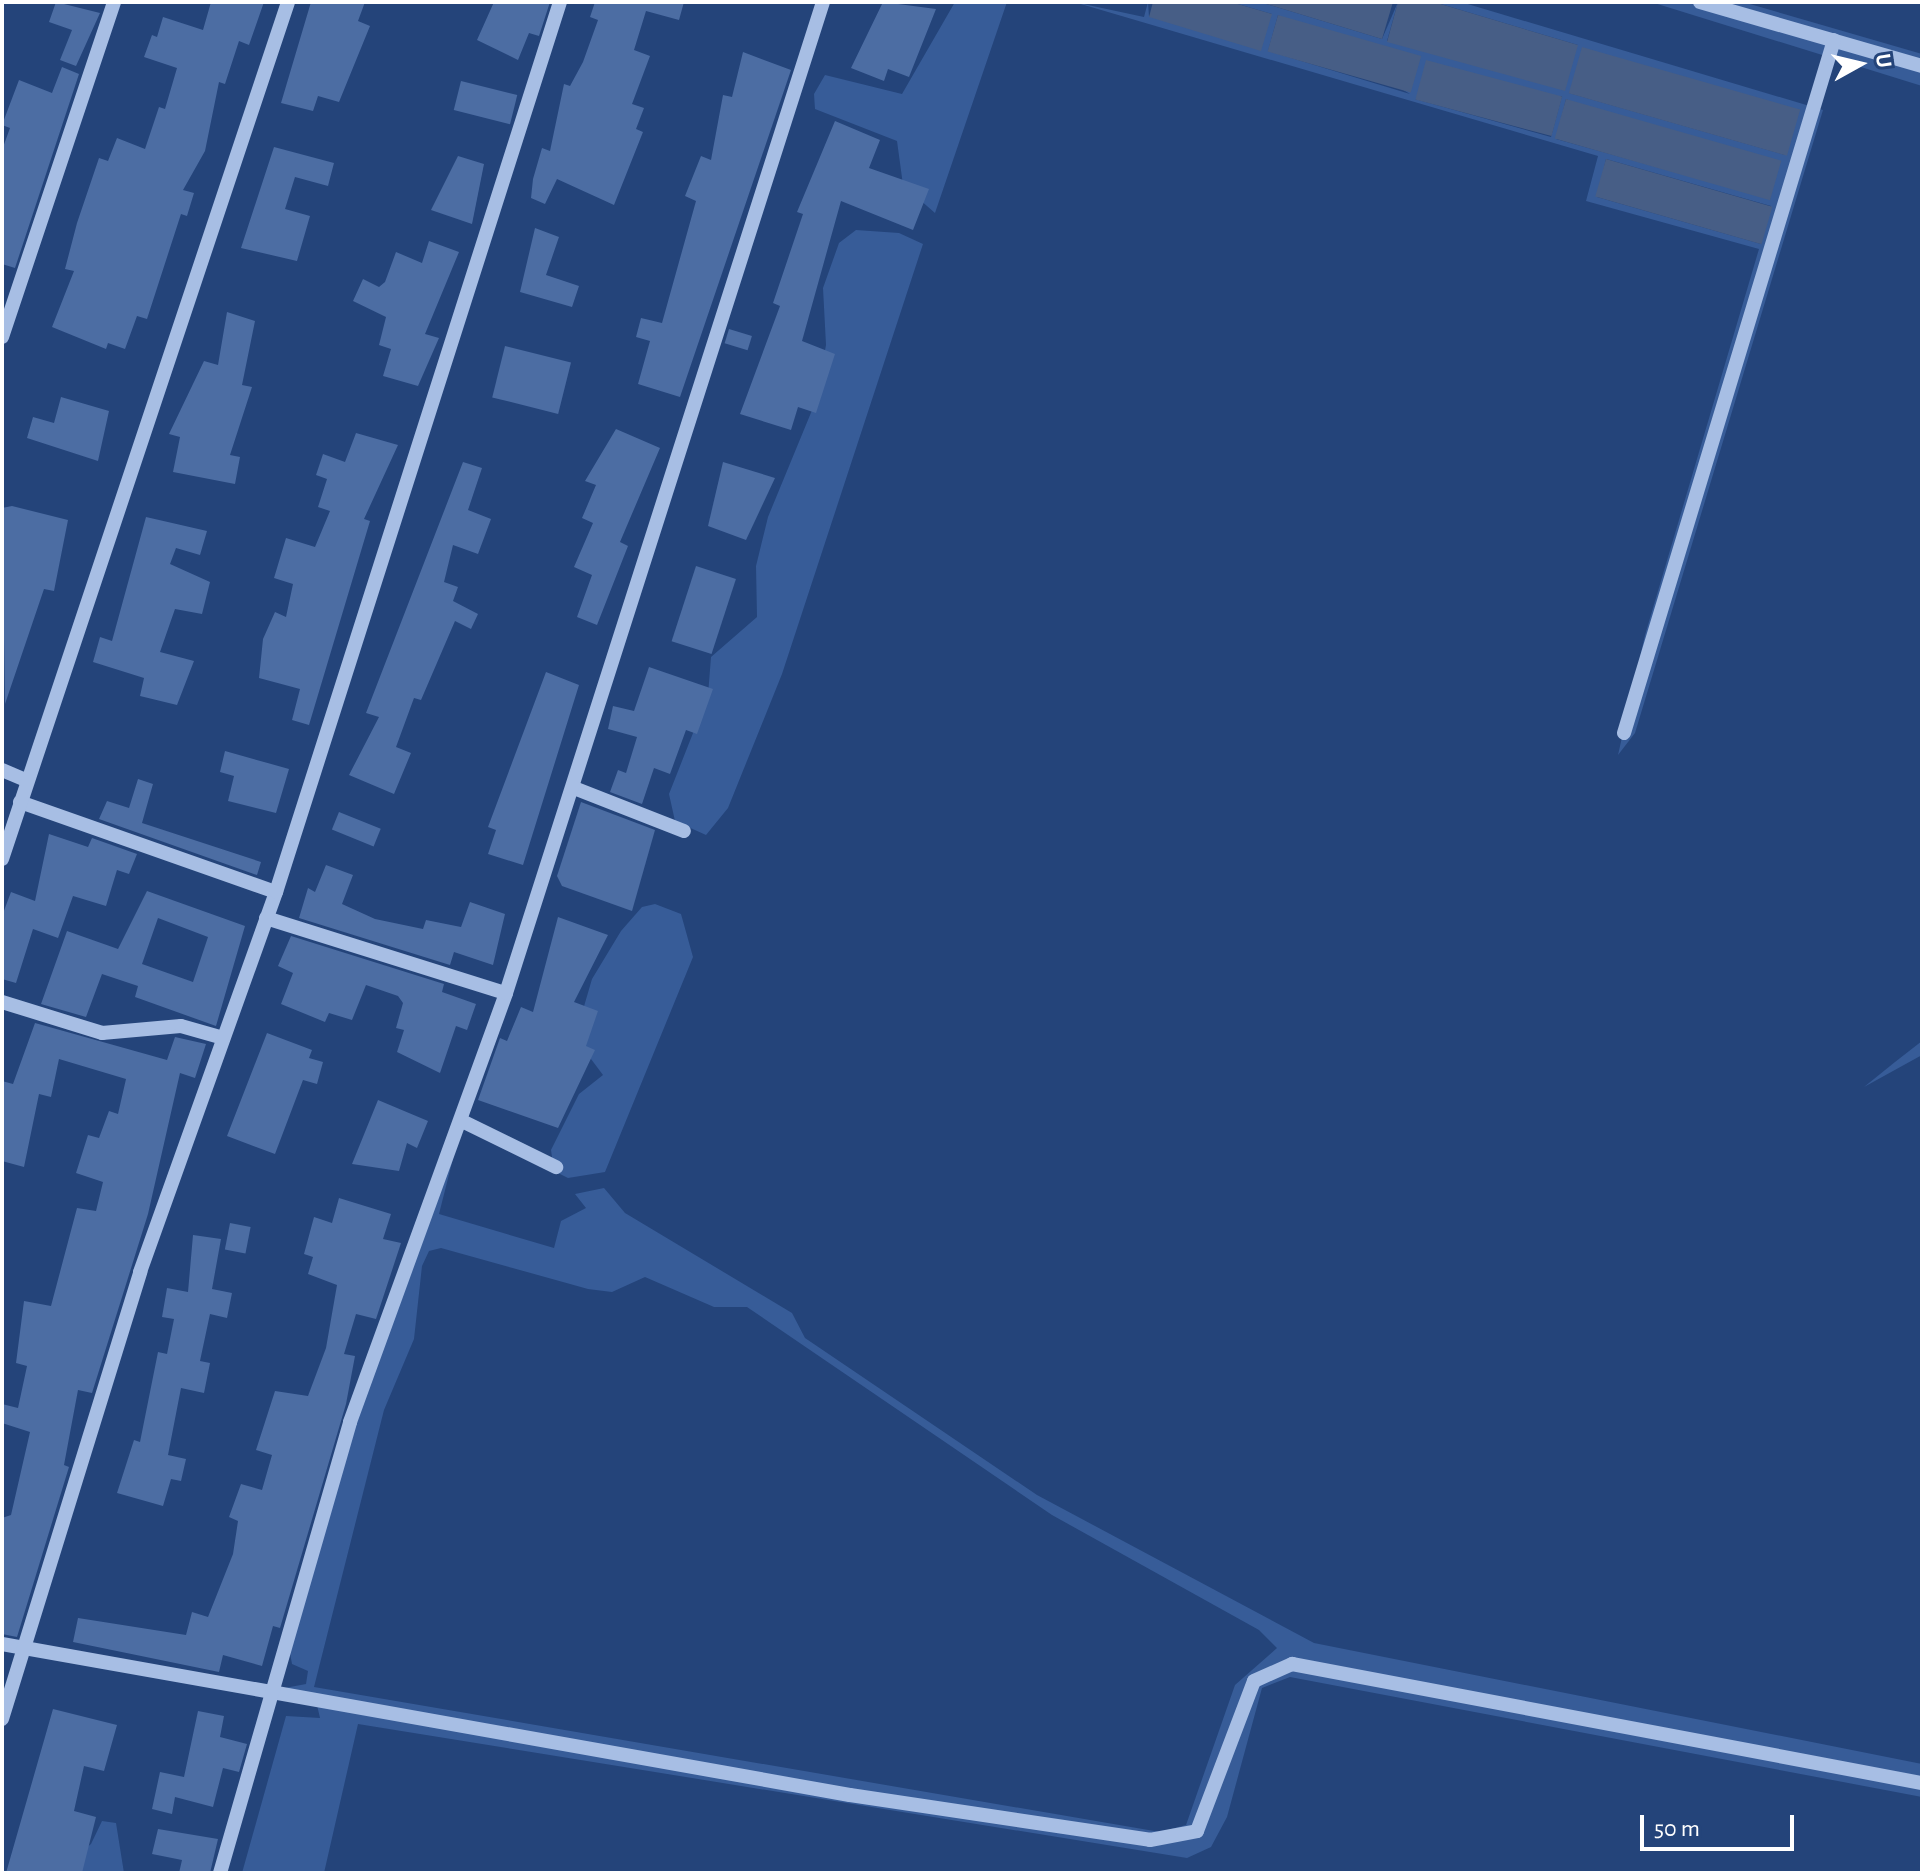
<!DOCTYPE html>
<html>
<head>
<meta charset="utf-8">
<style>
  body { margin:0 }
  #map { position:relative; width:1924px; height:1875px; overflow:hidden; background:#24447a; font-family:"Alegreya Sans",sans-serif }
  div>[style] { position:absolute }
  .green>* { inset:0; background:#375c98 }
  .water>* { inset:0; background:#475e86; transform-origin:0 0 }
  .building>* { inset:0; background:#4c6da3; transform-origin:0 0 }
  .minor>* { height:14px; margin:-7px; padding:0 7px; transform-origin:7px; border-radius:7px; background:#a7bee4 }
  span { translate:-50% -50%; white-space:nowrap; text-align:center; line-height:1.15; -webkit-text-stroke:6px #24447a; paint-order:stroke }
  .frame { position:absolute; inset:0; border:4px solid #fff; pointer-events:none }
  .north { position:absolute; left:1820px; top:24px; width:80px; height:80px; -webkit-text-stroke:6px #24447a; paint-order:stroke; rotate:82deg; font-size:22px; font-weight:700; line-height:32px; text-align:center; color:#fff }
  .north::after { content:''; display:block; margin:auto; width:28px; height:36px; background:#fff; clip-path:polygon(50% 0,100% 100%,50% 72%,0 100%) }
  .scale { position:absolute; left:1640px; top:1815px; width:154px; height:36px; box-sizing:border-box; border:4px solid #fff; border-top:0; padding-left:10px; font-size:24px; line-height:28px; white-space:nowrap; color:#fff; -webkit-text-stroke:6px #24447a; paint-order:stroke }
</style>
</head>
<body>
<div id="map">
  <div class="green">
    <div style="clip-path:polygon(955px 2px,1007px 2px,935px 213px,903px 185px,897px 141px,815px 109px,814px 94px,825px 75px,902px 94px)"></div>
    <div style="clip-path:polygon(evenodd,1074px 2px,1144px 17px,1148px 2px,1149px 17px,1272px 14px,1231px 2px,1260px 2px,1382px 39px,1398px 2px,1387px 41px,1578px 45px,1434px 2px,1461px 2px,1823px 110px,1635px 733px,1618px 755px,1645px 635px,1759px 249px,1586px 201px,1598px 156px,1074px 2px,1278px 15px,1410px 94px,1268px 51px,1278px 15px,1074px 2px,1569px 93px,1799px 110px,1799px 111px,1785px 155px,1569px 93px,1074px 2px,1562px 96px,1551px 137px,1415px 99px,1562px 96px,1074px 2px,1566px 99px,1771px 199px,1556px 139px,1566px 99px,1074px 2px,1606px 159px,1771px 206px,1761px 244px,1597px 197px,1606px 159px)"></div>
    <div style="clip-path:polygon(1651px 2px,1743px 2px,1922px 54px,1922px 86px)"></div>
    <div style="clip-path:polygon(856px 230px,899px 233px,923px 244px,782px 674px,728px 808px,706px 835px,675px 821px,669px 794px,708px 695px,711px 657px,757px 617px,756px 566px,768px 517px,815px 403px,826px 345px,823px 288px,839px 243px)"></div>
    <div style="clip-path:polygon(655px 904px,681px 914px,693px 957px,605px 1172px,568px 1178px,554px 1171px,551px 1150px,579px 1094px,603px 1075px,588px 1055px,580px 1020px,592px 979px,621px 931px,642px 907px)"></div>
    <div style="clip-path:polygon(1922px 1041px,1922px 1055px,1864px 1087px,1895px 1062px)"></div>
    <div style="clip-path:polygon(evenodd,460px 1131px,439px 1214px,554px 1248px,561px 1221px,586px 1208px,575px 1194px,604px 1188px,625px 1213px,792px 1313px,805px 1338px,1037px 1495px,1314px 1643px,1922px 1764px,1922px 1797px,1290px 1677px,1262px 1688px,1227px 1817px,1211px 1847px,1187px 1858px,358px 1724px,324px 1873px,242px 1873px,286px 1716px,320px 1718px,317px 1705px,274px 1690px,306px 1684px,308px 1671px,292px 1664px,290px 1653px,345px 1450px,460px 1131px,441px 1248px,588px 1289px,612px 1292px,645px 1277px,714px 1307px,747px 1307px,1052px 1515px,1259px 1630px,1277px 1648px,1235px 1685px,1186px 1825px,1160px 1832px,314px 1687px,384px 1410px,414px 1339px,422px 1266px,429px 1251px,441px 1248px)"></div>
    <div style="clip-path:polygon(102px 1821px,116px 1823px,124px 1873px,55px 1873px,91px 1844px)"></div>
  </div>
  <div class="water">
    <div style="clip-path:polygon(1153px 2px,1231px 2px,1272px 14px,1261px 51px,1149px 17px)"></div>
    <div style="clip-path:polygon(1260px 2px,1393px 2px,1382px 39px)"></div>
    <div style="clip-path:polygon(1398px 2px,1434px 2px,1578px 45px,1565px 91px,1387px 42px)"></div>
    <div style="left:1278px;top:15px;width:149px;height:38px;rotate:16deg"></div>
    <div style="left:1582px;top:47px;width:227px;height:48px;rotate:16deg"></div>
    <div style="left:1426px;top:60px;width:141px;height:41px;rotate:15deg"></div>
    <div style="left:1566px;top:99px;width:224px;height:41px;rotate:16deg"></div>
    <div style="left:1606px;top:159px;width:173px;height:39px;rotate:16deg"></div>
  </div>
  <div class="building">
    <div style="clip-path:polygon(56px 2px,100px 13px,76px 66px,60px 60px,72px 30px,49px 22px)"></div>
    <div style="clip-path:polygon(211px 2px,264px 2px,249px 45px,239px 41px,225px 84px,219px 82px,205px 151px,183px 190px,194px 193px,187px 216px,181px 214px,147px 319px,137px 316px,125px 349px,108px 343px,106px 349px,52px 327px,74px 271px,65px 269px,77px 223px,99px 158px,108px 161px,117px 138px,145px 149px,159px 107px,165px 109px,177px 68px,144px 57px,152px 35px,157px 37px,163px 17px,203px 30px)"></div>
    <div style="clip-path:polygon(311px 2px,365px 2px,358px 21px,370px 26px,339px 102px,318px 96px,313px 111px,281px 103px)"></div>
    <div style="clip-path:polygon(494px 2px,550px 2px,539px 36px,529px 33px,518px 60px,477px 40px)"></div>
    <div style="clip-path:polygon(595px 2px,684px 2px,679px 20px,646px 11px,634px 50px,650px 56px,632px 104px,644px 108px,636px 129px,643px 132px,614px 205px,557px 179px,545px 204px,531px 198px,533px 179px,542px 148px,550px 151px,564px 84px,570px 86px,583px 62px,598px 20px,590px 17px)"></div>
    <div style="clip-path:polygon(883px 2px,936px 9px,909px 77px,888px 69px,884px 81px,851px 68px)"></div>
    <div style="clip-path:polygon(743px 52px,791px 70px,680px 397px,638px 384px,650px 341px,636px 337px,641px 318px,662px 323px,696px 201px,685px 196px,701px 156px,711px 160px,723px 95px,732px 97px)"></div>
    <div style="clip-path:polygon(62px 67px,79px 74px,15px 268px,2px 264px,2px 150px,10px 128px,2px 125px,19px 80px,52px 93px)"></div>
    <div style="left:461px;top:81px;width:58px;height:30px;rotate:14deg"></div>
    <div style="clip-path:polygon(835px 121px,880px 140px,869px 168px,929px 189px,913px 230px,841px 201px,802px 341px,835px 354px,816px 413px,798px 407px,791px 430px,740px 414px,780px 306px,773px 303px,803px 214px,797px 212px)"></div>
    <div style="clip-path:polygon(274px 147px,334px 163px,328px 186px,295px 177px,285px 209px,310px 216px,297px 261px,241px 248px)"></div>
    <div style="clip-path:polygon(458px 156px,484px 164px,472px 224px,431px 210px)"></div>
    <div style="clip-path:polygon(535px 228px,559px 237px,546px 275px,579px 286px,572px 307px,520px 292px)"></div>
    <div style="clip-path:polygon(429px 241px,459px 252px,425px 334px,439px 338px,418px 386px,383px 376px,391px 349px,379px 345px,386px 317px,353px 301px,363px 279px,379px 287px,385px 282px,396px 252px,422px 263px)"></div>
    <div style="clip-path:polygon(227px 312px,255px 321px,242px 385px,252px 387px,230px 455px,240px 457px,235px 484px,173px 472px,180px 437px,169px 434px,204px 361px,218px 365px)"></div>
    <div style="left:729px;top:329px;width:24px;height:15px;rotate:17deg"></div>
    <div style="left:505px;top:346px;width:68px;height:53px;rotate:14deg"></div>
    <div style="clip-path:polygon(61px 397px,109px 411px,98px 461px,27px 438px,33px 417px,54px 423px)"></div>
    <div style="clip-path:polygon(616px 429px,660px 448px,620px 542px,628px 546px,597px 625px,577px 617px,592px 575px,574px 567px,593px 523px,582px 518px,596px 485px,585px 481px)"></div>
    <div style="clip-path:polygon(356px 433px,398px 445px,364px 519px,370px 521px,309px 725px,292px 720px,300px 689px,259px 678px,263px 639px,275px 612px,286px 617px,293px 584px,274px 578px,286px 538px,315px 547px,330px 511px,318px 507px,327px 479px,316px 475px,323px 454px,345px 462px)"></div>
    <div style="clip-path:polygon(463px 462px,482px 468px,468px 510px,491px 519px,478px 554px,453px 545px,444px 582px,458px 587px,453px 601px,478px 614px,471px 629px,455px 621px,421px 700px,414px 698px,396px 747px,411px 753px,394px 794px,349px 775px,379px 717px,366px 713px)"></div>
    <div style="clip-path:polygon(723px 462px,775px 478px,746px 540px,708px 526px)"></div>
    <div style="clip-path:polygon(12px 506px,68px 520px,54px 591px,44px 589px,5px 704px,2px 508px)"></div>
    <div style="clip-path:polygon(146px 517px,207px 531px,200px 555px,176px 548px,170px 564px,210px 582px,202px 614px,175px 609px,160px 652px,194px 661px,177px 705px,140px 696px,144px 678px,93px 662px,100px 637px,112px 641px)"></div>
    <div style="left:696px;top:566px;width:42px;height:79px;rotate:18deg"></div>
    <div style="clip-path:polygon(649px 667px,713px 689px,697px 734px,686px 730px,670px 774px,654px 768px,642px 804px,610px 792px,618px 770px,626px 773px,637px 737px,608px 729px,613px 706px,634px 711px)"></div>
    <div style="clip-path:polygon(546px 672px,579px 685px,523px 865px,488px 854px,496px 830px,488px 827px)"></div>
    <div style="clip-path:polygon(225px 751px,289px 769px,276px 813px,228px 801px,234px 776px,220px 772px)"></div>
    <div style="clip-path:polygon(138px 779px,153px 784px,142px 823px,261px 862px,257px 875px,99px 819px,107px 801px,129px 808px)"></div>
    <div style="clip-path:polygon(581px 802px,655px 830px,632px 911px,562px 886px,557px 876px)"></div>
    <div style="left:339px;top:812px;width:45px;height:19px;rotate:22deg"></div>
    <div style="clip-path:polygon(49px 834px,88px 847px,92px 838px,137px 854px,129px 874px,117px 870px,106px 906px,73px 896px,58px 938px,33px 929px,16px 983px,2px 979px,2px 916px,11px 892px,35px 901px)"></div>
    <div style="clip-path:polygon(326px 865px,353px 875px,342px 904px,375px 919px,423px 929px,426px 920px,461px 927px,470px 902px,505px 914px,493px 965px,454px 952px,450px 965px,299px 918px,308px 888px,315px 892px)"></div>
    <div style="clip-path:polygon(evenodd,147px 891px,245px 926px,216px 1026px,135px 997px,138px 986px,102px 974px,86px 1017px,41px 1004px,67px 931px,118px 949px,147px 891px,158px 918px,208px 937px,193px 982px,142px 964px,158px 918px)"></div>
    <div style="clip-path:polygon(558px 917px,608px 935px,574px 1002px,598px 1011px,586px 1046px,595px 1050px,558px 1128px,478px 1100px,500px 1038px,507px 1041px,521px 1007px,533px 1012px)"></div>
    <div style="clip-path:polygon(291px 936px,444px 984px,442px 992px,476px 1004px,467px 1030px,456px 1026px,440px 1073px,397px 1052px,404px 1030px,396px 1028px,403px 1003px,398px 996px,366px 985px,352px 1020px,329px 1013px,325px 1022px,281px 1004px,293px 973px,278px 966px)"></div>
    <div style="clip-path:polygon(35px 1023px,167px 1060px,175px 1037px,206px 1044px,195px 1078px,180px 1073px,148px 1214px,92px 1393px,78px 1390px,64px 1465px,69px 1467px,17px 1637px,2px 1634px,2px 1518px,11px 1515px,30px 1432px,2px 1423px,2px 1404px,18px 1408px,27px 1366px,16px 1363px,24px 1301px,51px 1306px,77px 1208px,96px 1211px,103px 1182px,76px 1173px,88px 1135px,99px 1138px,109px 1111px,118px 1114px,126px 1079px,59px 1059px,51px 1097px,39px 1094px,24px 1167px,2px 1161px,2px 1081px,13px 1084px)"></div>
    <div style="clip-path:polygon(267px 1033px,312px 1050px,309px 1058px,323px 1062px,317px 1084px,303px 1080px,275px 1154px,227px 1136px)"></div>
    <div style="clip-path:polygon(378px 1100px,428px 1121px,417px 1148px,407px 1143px,399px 1171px,352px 1164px)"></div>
    <div style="clip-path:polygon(339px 1198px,391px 1214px,383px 1239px,401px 1243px,376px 1319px,356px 1314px,344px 1354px,355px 1356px,346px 1404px,280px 1628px,273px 1626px,262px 1666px,223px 1655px,219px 1672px,73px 1642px,78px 1618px,186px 1635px,192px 1612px,208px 1617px,233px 1554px,238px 1521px,229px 1517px,241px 1484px,262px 1490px,272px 1455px,256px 1450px,275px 1391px,308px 1396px,326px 1348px,337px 1285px,308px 1274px,313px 1257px,304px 1254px,314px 1217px,332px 1223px)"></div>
    <div style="left:230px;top:1223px;width:21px;height:27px;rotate:11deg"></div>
    <div style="clip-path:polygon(193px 1235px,221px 1239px,212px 1289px,232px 1293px,227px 1318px,210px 1314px,200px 1361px,210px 1363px,204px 1393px,181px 1388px,168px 1455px,186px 1459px,181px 1481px,171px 1479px,163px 1506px,117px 1493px,134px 1440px,140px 1442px,158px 1352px,167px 1354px,174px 1319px,162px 1317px,167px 1288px,188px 1292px)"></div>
    <div style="clip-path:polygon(53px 1709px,117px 1725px,104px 1771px,84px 1766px,74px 1811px,96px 1817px,82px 1873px,6px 1873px)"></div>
    <div style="clip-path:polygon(198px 1711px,224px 1716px,220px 1737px,247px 1744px,239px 1772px,223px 1768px,213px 1807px,175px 1797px,172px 1814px,152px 1809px,160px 1772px,184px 1777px)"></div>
    <div style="clip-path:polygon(158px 1829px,218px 1839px,210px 1873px,179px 1873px,182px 1860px,152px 1854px)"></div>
  </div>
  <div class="minor">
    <div style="left:1700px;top:2px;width:231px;rotate:16.1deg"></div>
    <div style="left:2px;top:337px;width:353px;rotate:-71.5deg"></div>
    <div style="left:1624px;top:733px;width:724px;rotate:-73.14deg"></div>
    <div style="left:2px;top:770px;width:26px;rotate:23deg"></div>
    <div style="left:574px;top:788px;width:118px;rotate:21.4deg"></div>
    <div style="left:20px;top:802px;width:271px;rotate:19.4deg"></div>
    <div style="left:2px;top:859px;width:903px;rotate:-71.54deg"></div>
    <div style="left:266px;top:918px;width:251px;rotate:17.4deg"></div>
    <div style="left:2px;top:1002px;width:105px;rotate:17.2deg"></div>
    <div style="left:102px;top:1033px;width:79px;rotate:-5.1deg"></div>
    <div style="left:181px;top:1026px;width:44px;rotate:15.9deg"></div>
    <div style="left:462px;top:1121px;width:105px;rotate:26.1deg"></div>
    <div style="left:2px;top:1644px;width:861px;rotate:10.1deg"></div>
    <div style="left:850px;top:1795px;width:303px;rotate:8.5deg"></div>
    <div style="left:1150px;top:1840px;width:48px;rotate:-10.8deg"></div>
    <div style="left:1197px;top:1831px;width:160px;rotate:-69.2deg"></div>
    <div style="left:1254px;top:1681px;width:42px;rotate:-24.1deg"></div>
    <div style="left:1292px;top:1664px;width:641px;rotate:10.7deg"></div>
    <div style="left:2px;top:1719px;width:468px;rotate:-72.8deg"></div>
    <div style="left:140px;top:1272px;width:404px;rotate:-70.3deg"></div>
    <div style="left:276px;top:892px;width:934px;rotate:-72.3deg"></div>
    <div style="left:220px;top:1873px;width:469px;rotate:-73.9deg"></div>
    <div style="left:350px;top:1422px;width:456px;rotate:-70deg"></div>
    <div style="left:506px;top:993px;width:1040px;rotate:-72.26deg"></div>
  </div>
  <div class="frame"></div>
  <div class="north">U</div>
  <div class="scale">50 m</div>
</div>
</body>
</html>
